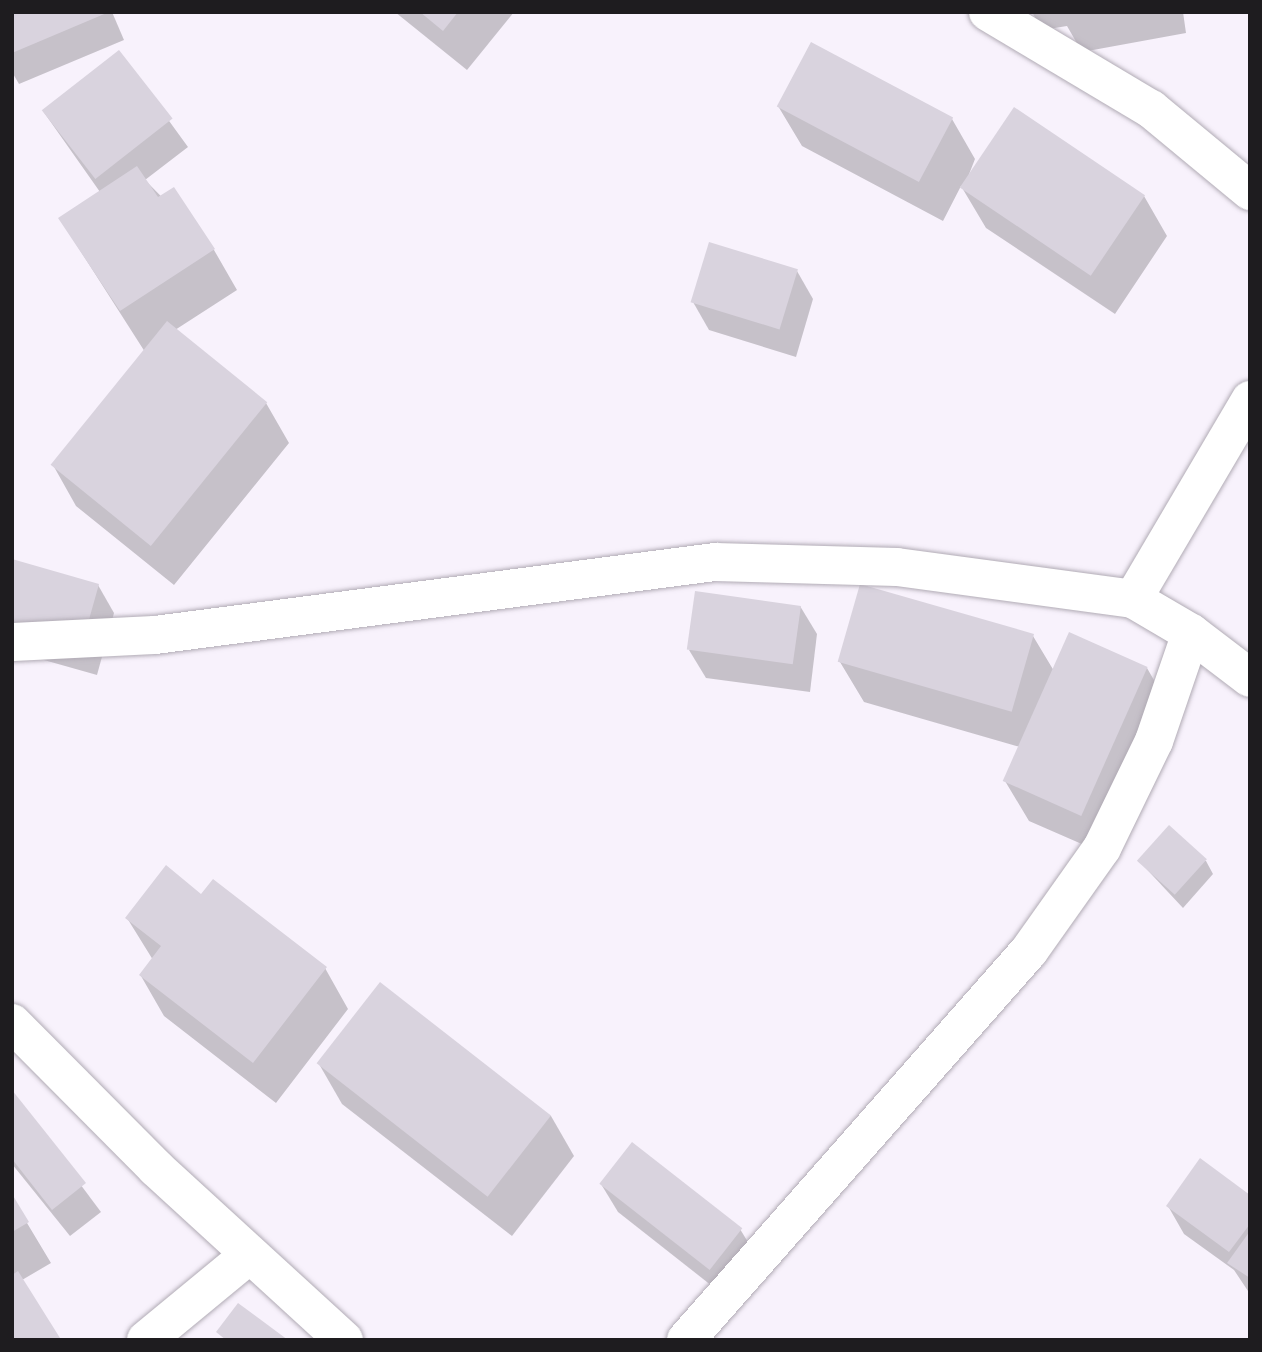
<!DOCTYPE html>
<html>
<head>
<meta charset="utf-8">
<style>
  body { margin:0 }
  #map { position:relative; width:1262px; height:1352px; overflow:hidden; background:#f8f2fc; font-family:"Roboto Condensed",sans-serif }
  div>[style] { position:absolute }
  .shadow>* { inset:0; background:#0003 }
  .building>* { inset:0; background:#d9d3de; transform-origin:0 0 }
  .roads { filter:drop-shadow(0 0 2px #b1abb5) drop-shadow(0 0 2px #b1abb5) }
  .street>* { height:38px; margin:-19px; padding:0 19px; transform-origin:19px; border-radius:19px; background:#fff }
  .secondary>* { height:38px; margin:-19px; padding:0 19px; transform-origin:19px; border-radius:19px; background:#fff }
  span { translate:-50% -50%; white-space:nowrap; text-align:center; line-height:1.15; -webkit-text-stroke:5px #fff; paint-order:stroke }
  .frame { position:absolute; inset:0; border:14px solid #1e1c1f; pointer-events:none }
</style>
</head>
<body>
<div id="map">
  <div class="shadow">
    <div style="clip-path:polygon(12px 12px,112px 12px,124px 40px,19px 84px,12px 72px)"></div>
    <div style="clip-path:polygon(395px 12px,514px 12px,467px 70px)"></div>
    <div style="clip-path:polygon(1032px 12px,1183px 12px,1186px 33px,1082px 52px,1067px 26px,1042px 30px)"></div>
    <div style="clip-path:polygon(119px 52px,188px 147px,145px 180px,214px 250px,237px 290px,175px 330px,266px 403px,289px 443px,174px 585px,76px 506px,53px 465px,145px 352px,60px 219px,100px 192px,43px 111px)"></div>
    <div style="clip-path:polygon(778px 106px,952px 119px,975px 159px,966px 182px,1144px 196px,1167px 236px,1115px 314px,986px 228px,961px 186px,943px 221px,802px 146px)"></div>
    <div style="clip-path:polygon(797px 271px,813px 299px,796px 357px,709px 330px,693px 302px)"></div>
    <div style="clip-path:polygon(98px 585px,114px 613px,97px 675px,12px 651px)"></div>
    <div style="clip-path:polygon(800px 606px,817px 634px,810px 692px,706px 678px,689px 650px)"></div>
    <div style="clip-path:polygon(1033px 636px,1054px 671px,1147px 668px,1170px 708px,1107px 855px,1029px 821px,1005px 781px,1020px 747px,864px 702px,840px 662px)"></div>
    <div style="clip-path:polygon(1139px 861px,1206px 861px,1213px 874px,1183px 908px)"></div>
    <div style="clip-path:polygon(202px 896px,325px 968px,348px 1009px,276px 1103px,164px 1016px,141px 976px,153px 960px,127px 918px)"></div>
    <div style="clip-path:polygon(319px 1064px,551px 1116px,574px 1156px,512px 1236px,342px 1104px)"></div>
    <div style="clip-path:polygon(12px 1093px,101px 1212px,70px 1236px,12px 1164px)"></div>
    <div style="clip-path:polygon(601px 1184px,740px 1229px,757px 1257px,726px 1297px,618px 1212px)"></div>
    <div style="clip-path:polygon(1250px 1197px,1250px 1294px,1234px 1270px,1184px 1234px,1168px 1206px)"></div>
    <div style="clip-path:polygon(12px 1198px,51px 1263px,22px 1280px,59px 1340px,12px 1340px)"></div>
  </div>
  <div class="building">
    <div style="clip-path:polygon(12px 12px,109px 12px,12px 53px)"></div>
    <div style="clip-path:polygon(420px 12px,458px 12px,443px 31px)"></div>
    <div style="left:811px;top:42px;width:161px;height:73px;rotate:28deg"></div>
    <div style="left:119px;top:50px;width:87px;height:98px;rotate:52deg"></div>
    <div style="left:1014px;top:107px;width:158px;height:97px;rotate:34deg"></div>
    <div style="clip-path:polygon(137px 166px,158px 197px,174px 187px,215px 249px,120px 311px,58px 218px)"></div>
    <div style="left:709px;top:242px;width:93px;height:63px;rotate:17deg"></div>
    <div style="left:167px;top:321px;width:129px;height:185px;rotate:39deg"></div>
    <div style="clip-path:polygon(12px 559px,99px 584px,81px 648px,12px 628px)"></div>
    <div style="left:860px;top:584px;width:181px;height:81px;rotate:16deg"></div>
    <div style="left:695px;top:591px;width:107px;height:59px;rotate:8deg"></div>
    <div style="left:1069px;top:632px;width:86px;height:163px;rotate:24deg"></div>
    <div style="left:1169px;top:825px;width:51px;height:48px;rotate:42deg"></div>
    <div style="clip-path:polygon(166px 865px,201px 894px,213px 879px,327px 967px,253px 1063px,139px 975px,161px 946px,125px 918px)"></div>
    <div style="left:380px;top:982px;width:217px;height:103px;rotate:38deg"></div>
    <div style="clip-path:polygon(12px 1090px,86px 1183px,52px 1210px,12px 1159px)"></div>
    <div style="left:632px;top:1142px;width:140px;height:53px;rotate:38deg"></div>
    <div style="clip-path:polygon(1200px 1158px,1250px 1195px,1250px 1224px,1229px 1252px,1166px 1206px)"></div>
    <div style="clip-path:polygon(12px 1194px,29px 1222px,12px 1232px)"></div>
    <div style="clip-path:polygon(1250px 1231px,1250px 1278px,1227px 1263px)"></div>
    <div style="clip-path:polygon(18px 1271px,60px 1338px,58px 1340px,12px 1340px,12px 1275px)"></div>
    <div style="clip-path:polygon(238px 1303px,288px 1340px,226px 1340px,216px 1332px)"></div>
  </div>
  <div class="roads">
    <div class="street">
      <div style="left:988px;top:12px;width:190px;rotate:30.8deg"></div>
      <div style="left:1151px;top:109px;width:129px;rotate:39.6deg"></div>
      <div style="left:1191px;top:633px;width:74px;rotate:37.3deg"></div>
      <div style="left:12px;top:642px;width:143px;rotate:-2.8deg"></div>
      <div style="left:155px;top:635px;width:565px;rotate:-7.43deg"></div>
      <div style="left:715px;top:562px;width:182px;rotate:1.6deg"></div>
      <div style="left:897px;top:567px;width:238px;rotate:7.7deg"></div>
      <div style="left:1133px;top:599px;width:231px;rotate:-59.5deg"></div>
      <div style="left:146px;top:1340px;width:134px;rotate:-39.5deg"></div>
      <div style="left:686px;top:1340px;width:519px;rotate:-48.6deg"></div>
      <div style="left:1029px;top:951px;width:126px;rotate:-54.7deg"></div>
      <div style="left:1102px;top:848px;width:119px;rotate:-64.1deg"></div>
      <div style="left:1154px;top:741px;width:114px;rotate:-71.1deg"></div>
      <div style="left:1191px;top:633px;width:67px;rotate:-149.6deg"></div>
    </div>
    <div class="secondary">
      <div style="left:12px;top:1023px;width:204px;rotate:45.2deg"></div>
      <div style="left:156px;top:1168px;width:255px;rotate:42.5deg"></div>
    </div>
  </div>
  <div class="frame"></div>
</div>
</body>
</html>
